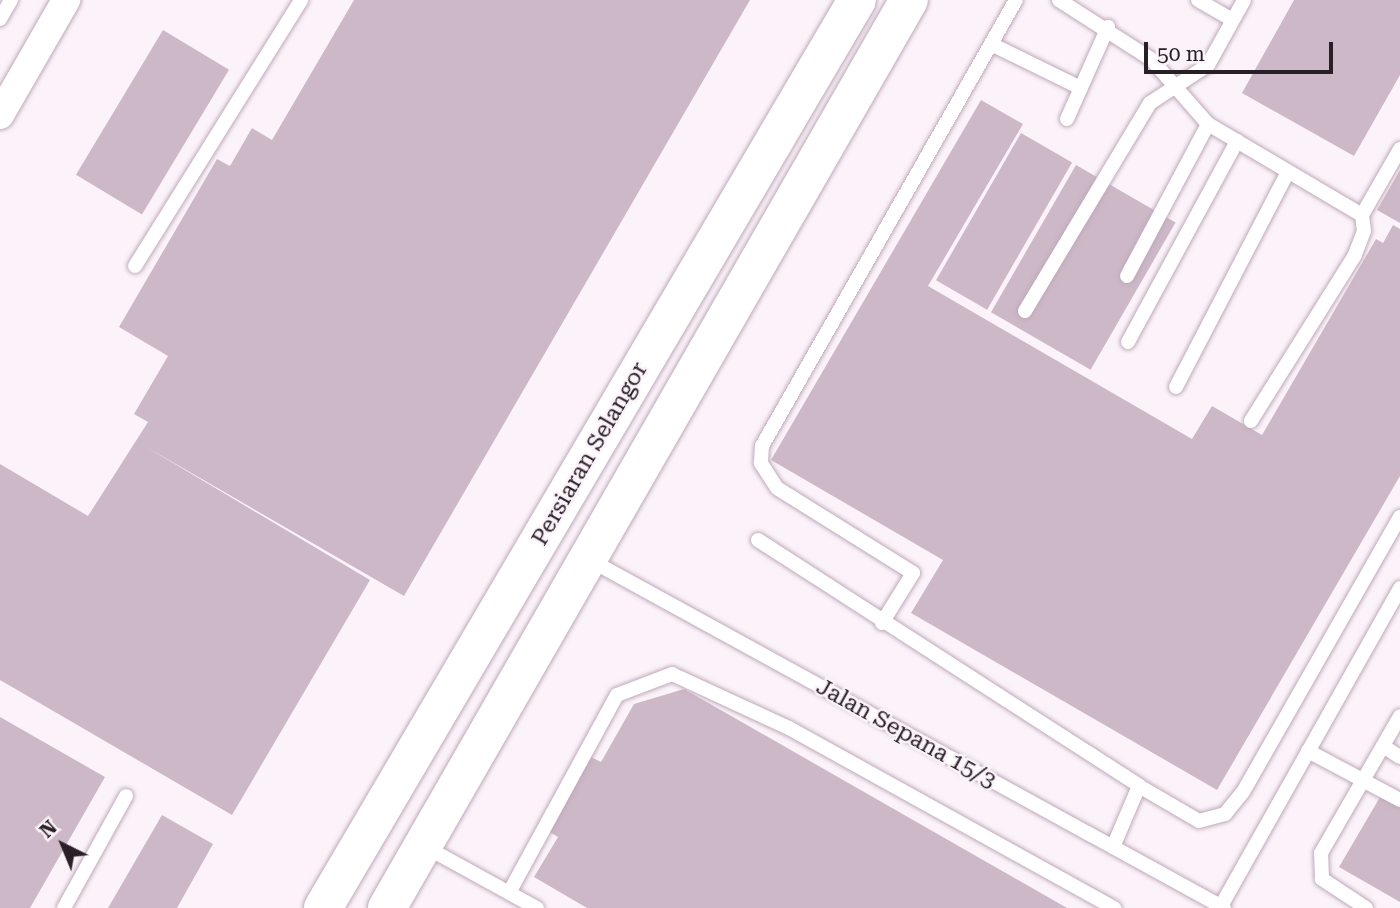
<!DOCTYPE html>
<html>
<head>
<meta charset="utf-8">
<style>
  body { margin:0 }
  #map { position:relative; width:1400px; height:908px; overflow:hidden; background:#fcf3fa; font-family:"Roboto Serif",serif }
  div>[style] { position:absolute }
  .building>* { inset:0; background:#cdb8c8; transform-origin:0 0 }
  .roads { filter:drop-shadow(0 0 2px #bea9b9) drop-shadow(0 0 2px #bea9b9) }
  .service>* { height:14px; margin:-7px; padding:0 7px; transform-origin:7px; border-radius:7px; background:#fff }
  .minor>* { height:28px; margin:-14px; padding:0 14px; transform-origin:14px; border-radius:14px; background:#fff }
  .primary>* { height:38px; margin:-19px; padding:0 19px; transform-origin:19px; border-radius:19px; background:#fff }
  span { translate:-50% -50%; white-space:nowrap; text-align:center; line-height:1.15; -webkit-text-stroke:5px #fcf3fa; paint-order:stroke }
  .street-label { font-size:23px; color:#282026 }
  .north { position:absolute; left:28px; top:810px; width:70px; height:70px; -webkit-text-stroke:5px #fcf3fa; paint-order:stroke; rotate:317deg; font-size:19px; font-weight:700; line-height:28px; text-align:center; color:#282026 }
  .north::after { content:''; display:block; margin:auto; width:24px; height:32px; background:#282026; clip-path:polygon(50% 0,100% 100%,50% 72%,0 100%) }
  .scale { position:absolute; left:1144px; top:42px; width:189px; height:32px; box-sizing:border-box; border:4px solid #282026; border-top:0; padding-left:9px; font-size:21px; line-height:24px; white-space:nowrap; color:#282026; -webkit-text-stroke:5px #fcf3fa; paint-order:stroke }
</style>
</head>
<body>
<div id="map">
  <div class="building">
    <div style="clip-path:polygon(354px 0,750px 0,404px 596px,143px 445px,370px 580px,232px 815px,0 680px,0 464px,88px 516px,148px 422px,134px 414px,168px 356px,119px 327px,217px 159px,230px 166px,252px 128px,272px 140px)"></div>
    <div style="clip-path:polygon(1294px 0,1400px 0,1400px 75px,1354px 156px,1242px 93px)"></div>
    <div style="left:163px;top:30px;width:77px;height:169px;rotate:31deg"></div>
    <div style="clip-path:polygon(981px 100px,1023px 124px,928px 286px,1192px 439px,1212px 406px,1262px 435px,1376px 239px,1383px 243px,1393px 225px,1400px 229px,1400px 476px,1217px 790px,911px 613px,943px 560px,771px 460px)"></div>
    <div style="left:1021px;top:133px;width:59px;height:170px;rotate:30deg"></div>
    <div style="left:1076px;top:165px;width:115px;height:170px;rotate:30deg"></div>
    <div style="clip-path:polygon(1400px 170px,1400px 223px,1377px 210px)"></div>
    <div style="clip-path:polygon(684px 689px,1067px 908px,587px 908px,534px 877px,558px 837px,548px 831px,591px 757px,601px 762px,634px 704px)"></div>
    <div style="clip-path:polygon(0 717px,105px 777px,30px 908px,0 908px)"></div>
    <div style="clip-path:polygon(1383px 792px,1400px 802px,1400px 902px,1339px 867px)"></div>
    <div style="clip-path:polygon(162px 815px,213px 844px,177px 908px,108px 908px)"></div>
  </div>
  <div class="roads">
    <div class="service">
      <div style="left:1059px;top:0;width:109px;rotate:32.7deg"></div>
      <div style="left:1151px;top:59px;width:86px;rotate:48.8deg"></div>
      <div style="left:1208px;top:124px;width:179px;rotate:30.6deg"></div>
      <div style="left:1362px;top:215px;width:16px;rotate:83deg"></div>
      <div style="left:1364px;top:231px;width:26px;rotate:111deg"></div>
      <div style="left:1355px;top:255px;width:196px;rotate:122.1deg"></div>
      <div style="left:1198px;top:0;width:39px;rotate:30deg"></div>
      <div style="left:0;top:19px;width:22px;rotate:-60deg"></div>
      <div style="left:991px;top:44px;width:100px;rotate:26.1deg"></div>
      <div style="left:1067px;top:119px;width:101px;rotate:-66deg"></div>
      <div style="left:1362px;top:215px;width:76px;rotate:-60.1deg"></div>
      <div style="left:135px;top:266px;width:314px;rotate:-58deg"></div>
      <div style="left:1127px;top:276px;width:172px;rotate:-61.9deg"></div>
      <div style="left:1025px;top:311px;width:243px;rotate:-59deg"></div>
      <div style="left:1150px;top:103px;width:69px;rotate:-33.2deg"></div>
      <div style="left:1208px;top:65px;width:74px;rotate:-61deg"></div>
      <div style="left:1128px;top:342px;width:229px;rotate:-61.5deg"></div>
      <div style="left:1176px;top:387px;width:242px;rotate:-62.5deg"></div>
      <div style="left:758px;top:540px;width:454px;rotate:32.8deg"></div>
      <div style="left:590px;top:560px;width:723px;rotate:28.76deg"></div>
      <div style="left:882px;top:623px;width:59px;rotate:-58.2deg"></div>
      <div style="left:913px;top:573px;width:160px;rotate:-148deg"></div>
      <div style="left:777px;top:488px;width:30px;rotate:-123deg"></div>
      <div style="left:761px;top:463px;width:17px;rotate:-87deg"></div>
      <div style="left:762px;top:446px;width:513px;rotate:-60.34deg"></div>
      <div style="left:1383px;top:746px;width:20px;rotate:33deg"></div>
      <div style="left:1308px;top:751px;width:104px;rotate:28deg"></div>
      <div style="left:424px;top:846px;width:129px;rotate:28.8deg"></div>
      <div style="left:1113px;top:847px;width:66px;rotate:-66.9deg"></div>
      <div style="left:1139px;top:786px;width:69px;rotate:30.3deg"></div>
      <div style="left:1199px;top:821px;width:27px;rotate:-15deg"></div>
      <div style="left:1225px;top:814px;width:28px;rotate:-51deg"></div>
      <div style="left:1243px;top:792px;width:317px;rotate:-60.3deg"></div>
      <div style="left:510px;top:891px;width:223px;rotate:-61.4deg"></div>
      <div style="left:617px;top:695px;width:59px;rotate:-20.9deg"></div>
      <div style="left:672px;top:674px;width:129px;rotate:24.8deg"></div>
      <div style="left:789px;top:728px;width:372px;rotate:29deg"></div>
      <div style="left:1221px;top:906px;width:365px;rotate:-60.6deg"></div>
      <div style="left:64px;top:908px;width:128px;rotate:-61deg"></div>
      <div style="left:1366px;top:908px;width:53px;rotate:-146.6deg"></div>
      <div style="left:1322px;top:879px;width:26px;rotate:-92deg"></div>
      <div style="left:1321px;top:853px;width:158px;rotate:-60deg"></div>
    </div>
    <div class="minor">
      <div style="left:0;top:115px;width:133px;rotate:-60.1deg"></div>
    </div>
    <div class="primary">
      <div style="left:323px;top:908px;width:1053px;rotate:-59.54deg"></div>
      <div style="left:387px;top:908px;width:1047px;rotate:-60.11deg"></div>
    </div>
  </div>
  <div class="street-label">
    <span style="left:590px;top:454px;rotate:-60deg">Persiaran Selangor</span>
    <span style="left:906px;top:734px;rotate:29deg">Jalan Sepana 15/3</span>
  </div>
  <div class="north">N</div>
  <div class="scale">50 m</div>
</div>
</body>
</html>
